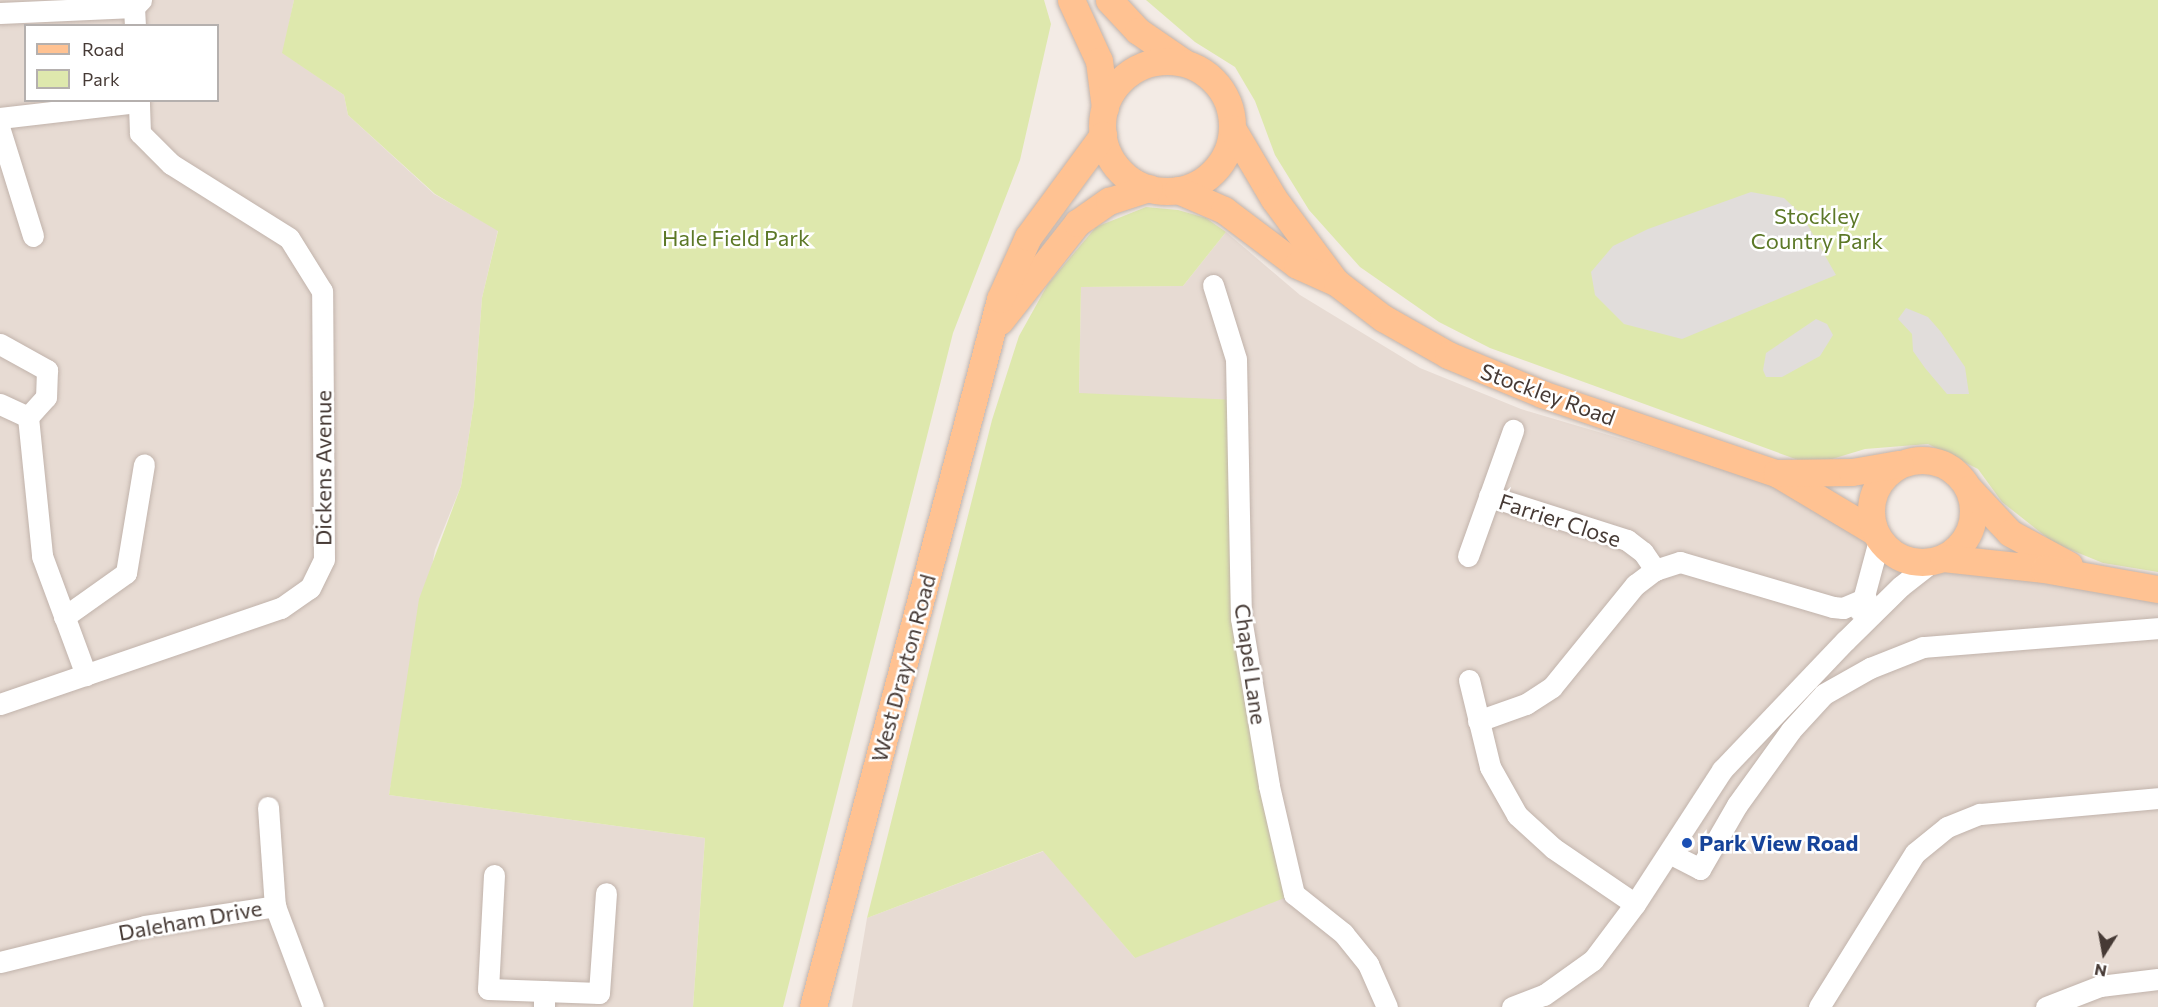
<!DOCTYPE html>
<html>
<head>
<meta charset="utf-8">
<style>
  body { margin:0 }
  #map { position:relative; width:2158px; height:1007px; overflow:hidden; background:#f3ebe5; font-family:Commissioner,sans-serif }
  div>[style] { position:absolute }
  .residential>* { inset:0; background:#e7dbd3 }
  .green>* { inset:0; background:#dee8ad }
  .parking>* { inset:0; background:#e1dddb }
  .roads { filter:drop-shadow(0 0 2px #c1b3ab) drop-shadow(0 0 2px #c1b3ab) }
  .minor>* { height:21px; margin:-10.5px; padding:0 10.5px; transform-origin:10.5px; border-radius:10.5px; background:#fff }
  .major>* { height:27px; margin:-13.5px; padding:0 13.5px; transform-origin:13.5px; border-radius:13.5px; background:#ffc292 }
  .major>.ring { margin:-13.5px; padding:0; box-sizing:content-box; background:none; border:27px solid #ffc292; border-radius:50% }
  .dots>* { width:16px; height:16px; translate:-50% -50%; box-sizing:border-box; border:3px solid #fff; border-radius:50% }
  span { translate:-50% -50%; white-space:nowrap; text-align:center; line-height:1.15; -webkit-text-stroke:5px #fff; paint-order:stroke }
  .park-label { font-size:22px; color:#5c7827 }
  .street-label { font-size:22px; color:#463a35 }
  .transit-label { font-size:22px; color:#164399; font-weight:700 }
  .left { translate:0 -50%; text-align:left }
  .legend { position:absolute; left:24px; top:24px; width:195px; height:78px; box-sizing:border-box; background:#fff; border:2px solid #b5b0ae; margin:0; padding:8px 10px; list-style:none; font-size:18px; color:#463a35 }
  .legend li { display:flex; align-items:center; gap:12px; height:30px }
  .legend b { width:30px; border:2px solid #b5b0ae }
  .north { position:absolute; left:2074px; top:923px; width:60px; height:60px; -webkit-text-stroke:4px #fff; paint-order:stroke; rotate:191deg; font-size:16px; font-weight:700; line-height:24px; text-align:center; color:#463a35 }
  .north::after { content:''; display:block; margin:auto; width:21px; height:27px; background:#463a35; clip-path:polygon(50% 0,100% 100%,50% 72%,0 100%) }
</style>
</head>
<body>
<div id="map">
  <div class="residential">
    <div style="clip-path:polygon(evenodd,0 0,294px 0,283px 53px,344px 95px,348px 115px,434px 194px,498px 230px,482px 298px,474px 403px,461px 486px,435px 550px,389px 795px,705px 838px,693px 1007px,0 1007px,0 0,26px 26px,218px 26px,218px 100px,26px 100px,26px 26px)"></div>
    <div style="clip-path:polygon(1226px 232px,1300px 295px,1420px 368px,1521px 409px,1761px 480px,1865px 532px,1886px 556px,1904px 565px,2158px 590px,2158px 1007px,852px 1007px,867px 918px,1044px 851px,1135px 958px,1079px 394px,1081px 287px,1183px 286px)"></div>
  </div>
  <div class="green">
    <div style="clip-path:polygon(294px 0,1044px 0,1051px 24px,1020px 160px,953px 333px,783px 1007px,693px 1007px,705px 838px,389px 795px,419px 599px,461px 486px,474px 403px,482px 298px,498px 231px,435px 194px,348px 115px,344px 95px,282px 53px)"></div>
    <div style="clip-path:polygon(1146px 0,2158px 0,2158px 572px,2103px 563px,2054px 543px,2002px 502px,1978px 469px,1928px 444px,1865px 449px,1832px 459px,1801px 461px,1490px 348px,1439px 322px,1360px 267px,1309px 210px,1275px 155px,1255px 101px,1235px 67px,1195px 42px)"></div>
    <div style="clip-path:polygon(1146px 207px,1178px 210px,1206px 218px,1226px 232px,1183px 286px,1081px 287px,1079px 393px,1237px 400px,1241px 618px,1294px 894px,1135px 958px,1043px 851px,867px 918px,992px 420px,1019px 336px,1048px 284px,1096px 227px)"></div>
  </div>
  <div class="parking">
    <div style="clip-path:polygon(1751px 192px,1784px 198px,1802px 215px,1836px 275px,1682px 339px,1624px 324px,1595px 295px,1591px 272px,1613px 246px,1648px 229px)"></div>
    <div style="clip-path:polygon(1906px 308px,1928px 317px,1941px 332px,1965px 367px,1969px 394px,1947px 394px,1925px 368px,1913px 351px,1912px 334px,1898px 319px)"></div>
    <div style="clip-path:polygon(1816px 319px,1827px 324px,1833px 335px,1820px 356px,1782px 377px,1766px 377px,1763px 370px,1766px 353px)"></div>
  </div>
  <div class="roads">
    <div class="minor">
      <div style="left:134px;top:7px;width:19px;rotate:87deg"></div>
      <div style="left:0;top:13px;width:134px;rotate:-2.6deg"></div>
      <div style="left:134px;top:7px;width:10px;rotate:-45deg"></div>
      <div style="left:0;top:118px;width:140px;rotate:-6.6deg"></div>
      <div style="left:0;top:130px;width:111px;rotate:72.7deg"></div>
      <div style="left:1213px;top:285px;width:77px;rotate:72.7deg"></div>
      <div style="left:1236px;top:359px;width:259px;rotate:88.9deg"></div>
      <div style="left:1241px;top:618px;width:170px;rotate:80.5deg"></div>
      <div style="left:1269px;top:786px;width:111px;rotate:77deg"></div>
      <div style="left:1294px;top:894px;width:63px;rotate:38.5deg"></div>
      <div style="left:1343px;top:933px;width:40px;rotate:51deg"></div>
      <div style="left:1368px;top:964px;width:47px;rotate:66.2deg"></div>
      <div style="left:0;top:344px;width:54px;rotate:29deg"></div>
      <div style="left:47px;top:370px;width:27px;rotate:92deg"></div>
      <div style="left:46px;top:397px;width:27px;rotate:132deg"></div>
      <div style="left:28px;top:417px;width:140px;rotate:84.2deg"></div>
      <div style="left:42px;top:556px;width:127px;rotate:69.7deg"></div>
      <div style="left:0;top:404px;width:31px;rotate:25deg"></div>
      <div style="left:1489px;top:496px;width:145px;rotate:17.7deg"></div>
      <div style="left:1627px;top:540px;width:20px;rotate:37deg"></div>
      <div style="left:1643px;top:552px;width:22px;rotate:56deg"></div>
      <div style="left:1468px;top:556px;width:134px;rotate:-70.3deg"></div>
      <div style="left:1860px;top:611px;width:73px;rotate:-75deg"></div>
      <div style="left:64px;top:617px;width:76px;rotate:-35.4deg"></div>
      <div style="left:126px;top:573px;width:110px;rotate:-80.6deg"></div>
      <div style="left:1469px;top:680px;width:89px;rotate:76.4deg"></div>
      <div style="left:1490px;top:767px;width:55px;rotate:60.6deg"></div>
      <div style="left:1517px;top:815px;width:49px;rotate:42.5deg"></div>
      <div style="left:1553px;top:848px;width:99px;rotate:34.3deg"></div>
      <div style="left:0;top:704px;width:297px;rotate:-18.9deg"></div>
      <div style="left:281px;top:608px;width:35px;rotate:-35deg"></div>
      <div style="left:310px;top:588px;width:32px;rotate:-64deg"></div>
      <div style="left:324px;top:559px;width:268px;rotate:-90.4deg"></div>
      <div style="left:322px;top:291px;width:62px;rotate:-121.9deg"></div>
      <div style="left:289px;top:238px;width:139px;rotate:-147.9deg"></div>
      <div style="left:171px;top:164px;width:44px;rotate:-135deg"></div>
      <div style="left:140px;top:133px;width:33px;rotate:-92deg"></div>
      <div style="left:1478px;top:721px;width:51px;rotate:-19.5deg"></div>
      <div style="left:1526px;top:704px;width:31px;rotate:-33deg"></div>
      <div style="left:1552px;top:687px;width:132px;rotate:-50.9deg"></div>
      <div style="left:1635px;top:585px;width:25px;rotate:-37deg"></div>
      <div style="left:1655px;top:570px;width:26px;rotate:-18deg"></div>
      <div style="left:1680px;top:562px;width:159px;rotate:16.4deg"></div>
      <div style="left:1833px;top:607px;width:10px;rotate:6deg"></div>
      <div style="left:1843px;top:608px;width:25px;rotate:-23deg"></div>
      <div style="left:268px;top:807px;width:99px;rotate:86deg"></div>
      <div style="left:1669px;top:853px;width:35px;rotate:27deg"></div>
      <div style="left:1700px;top:869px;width:74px;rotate:-60deg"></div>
      <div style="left:1737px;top:805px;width:92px;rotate:-54.2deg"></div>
      <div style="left:1791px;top:730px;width:49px;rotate:-47.5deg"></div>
      <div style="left:1824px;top:694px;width:53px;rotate:-29.5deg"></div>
      <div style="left:1870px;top:668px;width:57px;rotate:-21.6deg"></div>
      <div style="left:1923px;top:647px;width:236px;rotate:-4.6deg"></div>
      <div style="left:494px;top:875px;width:114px;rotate:93deg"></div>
      <div style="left:488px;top:989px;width:56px;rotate:2deg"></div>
      <div style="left:544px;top:991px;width:16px;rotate:90deg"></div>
      <div style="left:0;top:962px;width:149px;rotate:-13.9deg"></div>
      <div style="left:145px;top:926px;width:132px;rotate:-8.7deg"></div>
      <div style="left:275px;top:906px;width:108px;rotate:69.4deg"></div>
      <div style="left:544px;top:991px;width:55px;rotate:2.1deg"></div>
      <div style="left:599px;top:993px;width:100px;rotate:-86deg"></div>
      <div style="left:1512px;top:1007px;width:34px;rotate:-21deg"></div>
      <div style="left:1544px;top:995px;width:60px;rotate:-35.5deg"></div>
      <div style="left:1593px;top:960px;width:70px;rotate:-53.1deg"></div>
      <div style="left:1635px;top:904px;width:160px;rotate:-57deg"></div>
      <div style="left:1722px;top:770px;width:178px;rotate:-46.4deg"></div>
      <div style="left:1845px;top:641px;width:78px;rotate:-44.5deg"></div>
      <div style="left:1901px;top:586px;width:41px;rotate:-38deg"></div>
      <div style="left:1819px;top:1007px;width:181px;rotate:-58.1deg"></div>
      <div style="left:1915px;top:853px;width:41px;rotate:-39.1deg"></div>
      <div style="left:1947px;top:827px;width:35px;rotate:-22deg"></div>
      <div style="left:1980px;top:814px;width:179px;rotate:-5.1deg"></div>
      <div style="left:2046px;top:1007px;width:58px;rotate:-21.3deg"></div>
      <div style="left:2100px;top:986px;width:58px;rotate:-6.9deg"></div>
    </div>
    <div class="major">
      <div style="left:1071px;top:0;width:67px;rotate:65.3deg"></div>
      <div style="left:1099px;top:61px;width:47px;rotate:82.7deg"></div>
      <div style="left:1109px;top:0;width:42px;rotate:46.9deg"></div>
      <div style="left:1138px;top:31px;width:55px;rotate:34.6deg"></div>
      <div class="ring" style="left:1102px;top:61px;width:103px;height:103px"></div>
      <div style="left:1232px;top:128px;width:82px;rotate:59.4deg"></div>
      <div style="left:1274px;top:199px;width:102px;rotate:53.4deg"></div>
      <div style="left:1178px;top:190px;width:50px;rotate:23.5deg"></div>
      <div style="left:1224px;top:210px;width:91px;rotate:37deg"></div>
      <div style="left:1297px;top:265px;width:44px;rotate:24.2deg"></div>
      <div style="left:1337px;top:283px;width:58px;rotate:37.3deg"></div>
      <div style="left:1383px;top:318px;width:75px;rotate:29.6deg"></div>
      <div style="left:1448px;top:355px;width:102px;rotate:22.5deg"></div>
      <div style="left:1542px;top:394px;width:247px;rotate:18.7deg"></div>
      <div style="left:1776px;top:473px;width:115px;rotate:30.8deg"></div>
      <div style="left:1000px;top:321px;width:125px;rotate:-51.8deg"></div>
      <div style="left:1077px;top:223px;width:39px;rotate:-35deg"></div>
      <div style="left:1109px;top:201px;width:42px;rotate:-18deg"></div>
      <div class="ring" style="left:1871px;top:460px;width:75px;height:75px"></div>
      <div style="left:1777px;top:473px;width:75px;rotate:-0.8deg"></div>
      <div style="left:1852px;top:472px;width:48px;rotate:-9.7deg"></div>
      <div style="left:1969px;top:489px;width:60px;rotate:47deg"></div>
      <div style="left:2010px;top:533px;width:67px;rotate:28.5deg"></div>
      <div style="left:1943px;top:558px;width:102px;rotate:6.2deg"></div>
      <div style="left:2044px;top:569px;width:116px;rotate:10deg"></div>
      <div style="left:813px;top:1007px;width:732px;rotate:-75.2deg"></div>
      <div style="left:1000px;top:299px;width:68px;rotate:-65.7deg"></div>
      <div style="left:1028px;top:237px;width:127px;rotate:-53.7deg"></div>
    </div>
  </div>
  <div class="dots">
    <div style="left:1687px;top:843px;background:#1a4fb4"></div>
  </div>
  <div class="park-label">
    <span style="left:1817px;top:228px">Stockley<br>Country Park</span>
    <span style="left:736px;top:238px">Hale Field Park</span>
  </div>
  <div class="street-label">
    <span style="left:1548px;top:394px;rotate:20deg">Stockley Road</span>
    <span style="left:323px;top:468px;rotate:-90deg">Dickens Avenue</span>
    <span style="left:1560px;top:520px;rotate:18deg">Farrier Close</span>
    <span style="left:1251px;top:664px;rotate:82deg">Chapel Lane</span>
    <span style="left:903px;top:668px;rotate:-75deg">West Drayton Road</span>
    <span style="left:190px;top:920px;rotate:-10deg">Daleham Drive</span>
  </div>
  <div class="transit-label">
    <span class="left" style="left:1699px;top:843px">Park View Road</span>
  </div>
  <ul class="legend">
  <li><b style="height:8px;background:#ffc292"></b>Road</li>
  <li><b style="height:16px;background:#dee8ad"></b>Park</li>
  </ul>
  <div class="north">N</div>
</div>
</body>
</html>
